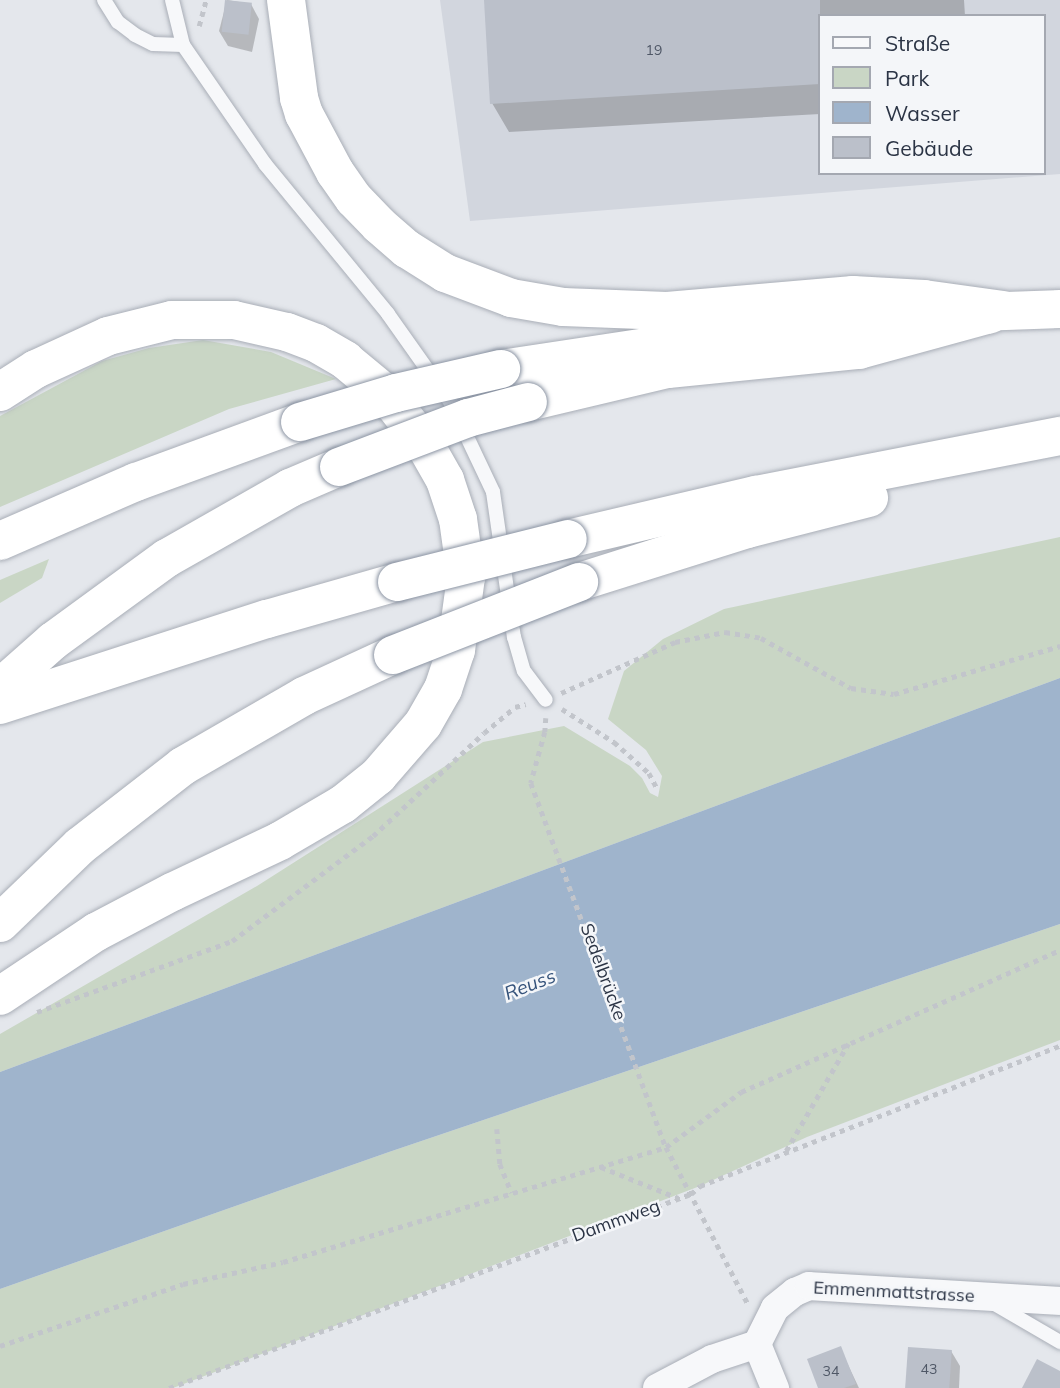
<!DOCTYPE html>
<html>
<head>
<meta charset="utf-8">
<style>
  body { margin:0 }
  #map { position:relative; width:1060px; height:1388px; overflow:hidden; background:#e4e7ec; font-family:Mulish,sans-serif }
  div>[style] { position:absolute }
  .built>* { inset:0; background:#d2d6de }
  .green>* { inset:0; background:#c9d6c5 }
  .water>* { inset:0; background:#9fb4cc }
  .shadow>* { inset:0; background:#0003 }
  .building>* { inset:0; background:#bbc0ca; transform-origin:0 0 }
  .path>* { height:4.5px; margin-top:-2.25px; transform-origin:0; background:repeating-linear-gradient(90deg,#c2c5cb 0 5px,transparent 0 10px) }
  .roads { filter:drop-shadow(0 0 2px #a9aeb7) drop-shadow(0 0 2px #a9aeb7) }
  .service>* { height:14px; margin:-7px; padding:0 7px; transform-origin:7px; border-radius:7px; background:#f7f8fa }
  .minor>* { height:28px; margin:-14px; padding:0 14px; transform-origin:14px; border-radius:14px; background:#f7f8fa }
  .motorway>* { height:38px; margin:-19px; padding:0 19px; transform-origin:19px; border-radius:19px; background:#fff }
  .bridges { filter:drop-shadow(0 0 2px #8b94a3) drop-shadow(0 0 2px #8b94a3) }
  .motorway-bridge>* { height:38px; margin:-19px; padding:0 19px; transform-origin:19px; border-radius:19px; background:#fff }
  span { translate:-50% -50%; white-space:nowrap; text-align:center; line-height:1.15; -webkit-text-stroke:5px #f4f6f9; paint-order:stroke }
  .number-label { font-size:14px; color:#4f5766 }
  .number-label span { -webkit-text-stroke-width:0 }
  .street-label { font-size:18px; color:#2b3445 }
  .water-label { font-size:19px; color:#34527a; font-style:italic }
  .legend { position:absolute; left:818px; top:14px; width:228px; height:161px; box-sizing:border-box; background:#f4f6f9; border:2px solid #a4a8b1; margin:0; padding:9px 12px; list-style:none; font-size:21px; color:#2b3445 }
  .legend li { display:flex; align-items:center; gap:14px; height:35px }
  .legend b { width:35px; border:2px solid #a4a8b1 }
</style>
</head>
<body>
<div id="map">
  <div class="built">
    <div style="clip-path:polygon(evenodd,440px 0,1060px 0,1060px 174px,470px 221px,440px 0,820px 16px,1044px 16px,1044px 173px,820px 173px,820px 16px)"></div>
  </div>
  <div class="green">
    <div style="clip-path:polygon(203px 340px,271px 352px,336px 379px,229px 409px,0 507px,0 416px,102px 361px,149px 348px)"></div>
    <div style="clip-path:polygon(1060px 537px,1060px 678px,0 1072px,0 1034px,257px 886px,483px 742px,564px 726px,630px 766px,642px 778px,650px 793px,658px 797px,662px 776px,646px 750px,608px 719px,624px 671px,663px 639px,724px 609px)"></div>
    <div style="clip-path:polygon(49px 559px,42px 578px,0 603px,0 580px)"></div>
    <div style="clip-path:polygon(1060px 924px,1060px 1040px,807px 1137px,700px 1186px,173px 1388px,0 1388px,0 1289px,389px 1152px)"></div>
  </div>
  <div class="water">
    <div style="clip-path:polygon(1060px 678px,1060px 924px,389px 1152px,0 1289px,0 1072px)"></div>
  </div>
  <div class="shadow">
    <div style="clip-path:polygon(227px 0,251px 4px,259px 19px,252px 52px,228px 46px,219px 31px)"></div>
    <div style="clip-path:polygon(485px 0,964px 0,965px 16px,820px 16px,820px 114px,509px 132px,492px 103px)"></div>
    <div style="clip-path:polygon(840px 1348px,859px 1388px,820px 1388px)"></div>
    <div style="clip-path:polygon(951px 1351px,960px 1366px,959px 1388px,907px 1388px)"></div>
  </div>
  <div class="building">
    <div style="left:225px;top:0;width:27px;height:32px;rotate:6deg"></div>
    <div style="clip-path:polygon(484px 0,820px 0,820px 84px,490px 104px)"></div>
    <div style="clip-path:polygon(841px 1346px,856px 1384px,844px 1388px,818px 1388px,807px 1359px)"></div>
    <div style="left:908px;top:1347px;width:44px;height:41px;rotate:4deg"></div>
    <div style="clip-path:polygon(1037px 1359px,1060px 1371px,1060px 1388px,1022px 1388px)"></div>
  </div>
  <div class="path">
    <div style="left:199px;top:26px;width:27px;rotate:-75deg"></div>
    <div style="left:561px;top:693px;width:125px;rotate:-24.1deg"></div>
    <div style="left:675px;top:642px;width:51px;rotate:-11.3deg"></div>
    <div style="left:725px;top:632px;width:36px;rotate:9deg"></div>
    <div style="left:761px;top:638px;width:103px;rotate:29.1deg"></div>
    <div style="left:851px;top:688px;width:43px;rotate:7.9deg"></div>
    <div style="left:894px;top:694px;width:173px;rotate:-16.1deg"></div>
    <div style="left:562px;top:709px;width:62px;rotate:32.4deg"></div>
    <div style="left:614px;top:742px;width:47px;rotate:41.5deg"></div>
    <div style="left:649px;top:773px;width:17px;rotate:62deg"></div>
    <div style="left:546px;top:718px;width:14px;rotate:94deg"></div>
    <div style="left:545px;top:732px;width:53px;rotate:105.4deg"></div>
    <div style="left:531px;top:783px;width:388px;rotate:69.7deg"></div>
    <div style="left:666px;top:1147px;width:177px;rotate:62.4deg"></div>
    <div style="left:37px;top:1012px;width:208px;rotate:-20deg"></div>
    <div style="left:232px;top:941px;width:176px;rotate:-36.7deg"></div>
    <div style="left:373px;top:836px;width:151px;rotate:-42.9deg"></div>
    <div style="left:484px;top:733px;width:40px;rotate:-40deg"></div>
    <div style="left:515px;top:707px;width:11px;rotate:-15deg"></div>
    <div style="left:497px;top:1129px;width:35px;rotate:85deg"></div>
    <div style="left:500px;top:1164px;width:31px;rotate:68deg"></div>
    <div style="left:786px;top:1151px;width:124px;rotate:-59.9deg"></div>
    <div style="left:601px;top:1167px;width:83px;rotate:21.9deg"></div>
    <div style="left:0;top:1346px;width:193px;rotate:-18.7deg"></div>
    <div style="left:183px;top:1284px;width:102px;rotate:-12.4deg"></div>
    <div style="left:283px;top:1262px;width:400px;rotate:-16.7deg"></div>
    <div style="left:666px;top:1147px;width:93px;rotate:-36.3deg"></div>
    <div style="left:741px;top:1092px;width:349px;rotate:-24deg"></div>
    <div style="left:169px;top:1388px;width:557px;rotate:-20.39deg"></div>
    <div style="left:691px;top:1194px;width:12px;rotate:-42deg"></div>
    <div style="left:700px;top:1186px;width:386px;rotate:-21.3deg"></div>
  </div>
  <div class="roads">
    <div class="service">
      <div style="left:104px;top:0;width:26px;rotate:58deg"></div>
      <div style="left:118px;top:22px;width:21px;rotate:37deg"></div>
      <div style="left:135px;top:35px;width:20px;rotate:27deg"></div>
      <div style="left:153px;top:44px;width:30px;rotate:2deg"></div>
      <div style="left:172px;top:0;width:46px;rotate:76.3deg"></div>
      <div style="left:183px;top:45px;width:145px;rotate:55.4deg"></div>
      <div style="left:265px;top:164px;width:194px;rotate:50.6deg"></div>
      <div style="left:388px;top:314px;width:109px;rotate:54.7deg"></div>
      <div style="left:451px;top:403px;width:98px;rotate:64.7deg"></div>
      <div style="left:493px;top:492px;width:147px;rotate:81.8deg"></div>
      <div style="left:514px;top:637px;width:35px;rotate:74deg"></div>
      <div style="left:524px;top:671px;width:36px;rotate:53deg"></div>
      <div style="left:993px;top:1303px;width:78px;rotate:30.2deg"></div>
    </div>
    <div class="minor">
      <div style="left:757px;top:1344px;width:40px;rotate:-63.4deg"></div>
      <div style="left:775px;top:1308px;width:26px;rotate:-39deg"></div>
      <div style="left:795px;top:1292px;width:15px;rotate:-23deg"></div>
      <div style="left:809px;top:1286px;width:251px;rotate:3.4deg"></div>
      <div style="left:757px;top:1344px;width:48px;rotate:67.8deg"></div>
      <div style="left:657px;top:1388px;width:62px;rotate:-27.8deg"></div>
      <div style="left:712px;top:1359px;width:47px;rotate:-18.4deg"></div>
    </div>
    <div class="motorway">
      <div style="left:286px;top:0;width:99px;rotate:82.4deg"></div>
      <div style="left:299px;top:98px;width:17px;rotate:73deg"></div>
      <div style="left:304px;top:114px;width:66px;rotate:61.9deg"></div>
      <div style="left:335px;top:172px;width:33px;rotate:55deg"></div>
      <div style="left:354px;top:199px;width:36px;rotate:46deg"></div>
      <div style="left:379px;top:225px;width:37px;rotate:41deg"></div>
      <div style="left:407px;top:249px;width:45px;rotate:32.3deg"></div>
      <div style="left:445px;top:273px;width:71px;rotate:20.7deg"></div>
      <div style="left:511px;top:298px;width:53px;rotate:9.8deg"></div>
      <div style="left:563px;top:307px;width:104px;rotate:2.2deg"></div>
      <div style="left:667px;top:311px;width:187px;rotate:-4.9deg"></div>
      <div style="left:853px;top:295px;width:71px;rotate:3.2deg"></div>
      <div style="left:924px;top:299px;width:80px;rotate:7.9deg"></div>
      <div style="left:978px;top:312px;width:82px;rotate:-2.1deg"></div>
      <div style="left:501px;top:369px;width:194px;rotate:-8.6deg"></div>
      <div style="left:693px;top:340px;width:219px;rotate:-5.8deg"></div>
      <div style="left:0;top:392px;width:43px;rotate:-32.6deg"></div>
      <div style="left:36px;top:369px;width:79px;rotate:-24.6deg"></div>
      <div style="left:108px;top:336px;width:66px;rotate:-14deg"></div>
      <div style="left:172px;top:320px;width:62px"></div>
      <div style="left:234px;top:320px;width:54px;rotate:12.8deg"></div>
      <div style="left:287px;top:332px;width:31px;rotate:21deg"></div>
      <div style="left:316px;top:343px;width:34px;rotate:30deg"></div>
      <div style="left:345px;top:360px;width:53px;rotate:39.7deg"></div>
      <div style="left:386px;top:394px;width:62px;rotate:52.2deg"></div>
      <div style="left:424px;top:443px;width:43px;rotate:60.4deg"></div>
      <div style="left:445px;top:480px;width:41px;rotate:71.6deg"></div>
      <div style="left:458px;top:519px;width:59px;rotate:82.1deg"></div>
      <div style="left:466px;top:577px;width:74px;rotate:97.8deg"></div>
      <div style="left:456px;top:650px;width:41px;rotate:108.4deg"></div>
      <div style="left:443px;top:689px;width:40px;rotate:119.7deg"></div>
      <div style="left:423px;top:724px;width:69px;rotate:130.9deg"></div>
      <div style="left:378px;top:776px;width:45px;rotate:141.3deg"></div>
      <div style="left:343px;top:804px;width:73px;rotate:149.6deg"></div>
      <div style="left:280px;top:841px;width:119px;rotate:154.7deg"></div>
      <div style="left:172px;top:892px;width:86px;rotate:152.2deg"></div>
      <div style="left:96px;top:932px;width:115px;rotate:146.3deg"></div>
      <div style="left:528px;top:402px;width:144px;rotate:-13.3deg"></div>
      <div style="left:668px;top:369px;width:192px;rotate:-5.7deg"></div>
      <div style="left:859px;top:350px;width:137px;rotate:-15.3deg"></div>
      <div style="left:568px;top:539px;width:193px;rotate:-13.2deg"></div>
      <div style="left:756px;top:495px;width:310px;rotate:-11deg"></div>
      <div style="left:0;top:541px;width:148px;rotate:-23.5deg"></div>
      <div style="left:136px;top:482px;width:175px;rotate:-20.1deg"></div>
      <div style="left:579px;top:582px;width:176px;rotate:-17.5deg"></div>
      <div style="left:747px;top:529px;width:126px;rotate:-14.3deg"></div>
      <div style="left:0;top:688px;width:71px;rotate:-41.6deg"></div>
      <div style="left:53px;top:641px;width:141px;rotate:-36.1deg"></div>
      <div style="left:167px;top:558px;width:142px;rotate:-29.6deg"></div>
      <div style="left:290px;top:488px;width:53px;rotate:-23.2deg"></div>
      <div style="left:0;top:705px;width:281px;rotate:-17.9deg"></div>
      <div style="left:267px;top:619px;width:135px;rotate:-15.9deg"></div>
      <div style="left:0;top:923px;width:111px;rotate:-43.9deg"></div>
      <div style="left:80px;top:846px;width:130px;rotate:-37.8deg"></div>
      <div style="left:183px;top:766px;width:140px;rotate:-30deg"></div>
      <div style="left:304px;top:696px;width:98px;rotate:-24.7deg"></div>
    </div>
  </div>
  <div class="bridges">
    <div class="motorway-bridge">
      <div style="left:300px;top:422px;width:100px;rotate:-16.8deg"></div>
      <div style="left:396px;top:393px;width:108px;rotate:-12.9deg"></div>
      <div style="left:339px;top:467px;width:138px;rotate:-20.8deg"></div>
      <div style="left:468px;top:418px;width:62px;rotate:-14.9deg"></div>
      <div style="left:397px;top:582px;width:176px;rotate:-14.1deg"></div>
      <div style="left:393px;top:655px;width:200px;rotate:-21.4deg"></div>
    </div>
  </div>
  <div class="number-label">
    <span style="left:654px;top:50px">19</span>
    <span style="left:929px;top:1369px">43</span>
    <span style="left:831px;top:1371px">34</span>
  </div>
  <div class="street-label">
    <span style="left:603px;top:972px;rotate:70deg">Sedelbrücke</span>
    <span style="left:616px;top:1221px;rotate:-20deg">Dammweg</span>
    <span style="left:894px;top:1292px;rotate:3deg">Emmenmattstrasse</span>
  </div>
  <div class="water-label">
    <span style="left:530px;top:985px;rotate:-21deg">Reuss</span>
  </div>
  <ul class="legend">
  <li><b style="height:9px;background:#f7f8fa"></b>Straße</li>
  <li><b style="height:19px;background:#c9d6c5"></b>Park</li>
  <li><b style="height:19px;background:#9fb4cc"></b>Wasser</li>
  <li><b style="height:19px;background:#bbc0ca"></b>Gebäude</li>
  </ul>
</div>
</body>
</html>
